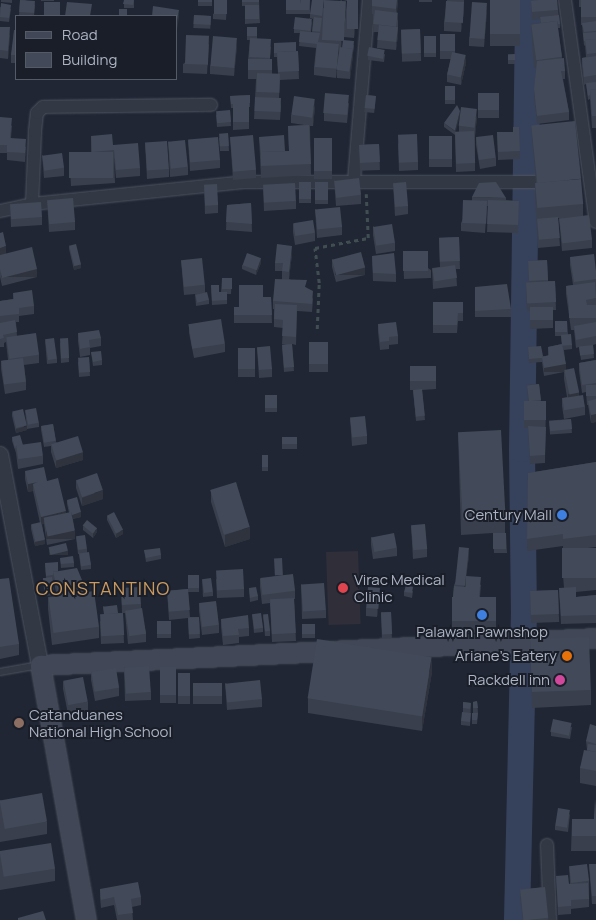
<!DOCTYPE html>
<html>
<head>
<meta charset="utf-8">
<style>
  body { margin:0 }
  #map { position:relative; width:596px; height:920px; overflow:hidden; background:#202634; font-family:Manrope,sans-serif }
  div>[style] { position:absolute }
  .medical>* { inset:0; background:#302e39; transform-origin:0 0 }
  .river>* { height:26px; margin:-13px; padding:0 13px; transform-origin:13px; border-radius:13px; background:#36425c }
  .path>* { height:2.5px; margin-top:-1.25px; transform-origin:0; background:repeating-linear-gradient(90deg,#404e52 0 4px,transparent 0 8px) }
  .roads { filter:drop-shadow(0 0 1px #4e5360) drop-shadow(0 0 1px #4e5360) }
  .service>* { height:6px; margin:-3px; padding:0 3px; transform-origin:3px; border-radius:3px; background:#333944 }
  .minor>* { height:12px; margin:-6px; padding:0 6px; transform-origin:6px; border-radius:6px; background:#333944 }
  .tertiary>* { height:16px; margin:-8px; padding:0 8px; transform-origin:8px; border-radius:8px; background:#333944 }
  .secondary>* { height:19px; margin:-9.5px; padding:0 9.5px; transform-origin:9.5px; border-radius:9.5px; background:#424757 }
  .wall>* { inset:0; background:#393f4c; transform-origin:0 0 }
  .shaded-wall>* { inset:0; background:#2e333e; transform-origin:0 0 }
  .building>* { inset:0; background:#424958; transform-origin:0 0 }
  .dots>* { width:14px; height:14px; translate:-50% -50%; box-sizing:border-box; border:2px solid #191e29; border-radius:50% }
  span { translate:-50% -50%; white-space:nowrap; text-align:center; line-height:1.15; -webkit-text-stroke:4px #191e29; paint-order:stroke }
  .poi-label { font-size:15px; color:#adb3c2 }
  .right { translate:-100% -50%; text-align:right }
  .left { translate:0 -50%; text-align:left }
  .quarter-label { font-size:18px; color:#ca9a60; letter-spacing:1px }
  .legend { position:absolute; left:15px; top:15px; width:162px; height:65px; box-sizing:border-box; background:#191e29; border:1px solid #545a66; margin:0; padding:6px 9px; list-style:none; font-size:15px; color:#adb3c2 }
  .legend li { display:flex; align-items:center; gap:10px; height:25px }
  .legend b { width:25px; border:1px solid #545a66 }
</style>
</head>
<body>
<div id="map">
  <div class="medical">
    <div style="left:358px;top:551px;width:73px;height:32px;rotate:88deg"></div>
  </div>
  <div class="river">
    <div style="left:517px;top:920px;width:305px;rotate:-88.7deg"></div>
    <div style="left:524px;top:615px;width:166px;rotate:-90.7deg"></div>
    <div style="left:522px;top:449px;width:449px;rotate:-89.2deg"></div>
  </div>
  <div class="path">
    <div style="left:317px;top:329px;width:46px;rotate:-87.5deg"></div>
    <div style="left:319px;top:283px;width:35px;rotate:-97deg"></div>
    <div style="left:315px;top:248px;width:54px;rotate:-10.7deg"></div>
    <div style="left:368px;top:238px;width:44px;rotate:-92.6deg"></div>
  </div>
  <div class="roads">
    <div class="service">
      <div style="left:0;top:672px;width:40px;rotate:-10deg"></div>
    </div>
    <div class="minor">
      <div style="left:565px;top:0;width:224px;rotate:82.1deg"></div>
      <div style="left:354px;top:181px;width:182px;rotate:-85.3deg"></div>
      <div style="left:32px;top:204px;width:73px;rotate:-87.6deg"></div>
      <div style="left:35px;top:131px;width:18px;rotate:-84deg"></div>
      <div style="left:37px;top:113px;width:8px;rotate:-45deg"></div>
      <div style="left:43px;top:107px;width:168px;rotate:-0.7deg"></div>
      <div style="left:0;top:211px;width:33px;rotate:-12deg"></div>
      <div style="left:32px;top:204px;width:215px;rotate:-5.9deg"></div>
      <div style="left:246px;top:182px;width:290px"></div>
      <div style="left:547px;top:845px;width:75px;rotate:87.7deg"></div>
    </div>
    <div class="tertiary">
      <div style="left:0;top:455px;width:214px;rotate:79.2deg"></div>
    </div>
    <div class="secondary">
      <div style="left:86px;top:920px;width:259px;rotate:-100.2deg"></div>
      <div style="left:40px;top:665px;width:557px;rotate:-2.78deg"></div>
    </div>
  </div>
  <div class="wall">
    <div style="clip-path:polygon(1px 0,12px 0,12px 3px,1px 2px)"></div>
    <div style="clip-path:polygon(20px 0,34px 0,25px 0,35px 5px,34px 16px,19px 15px)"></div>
    <div style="left:41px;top:0;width:13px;height:1px"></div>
    <div style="left:124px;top:0;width:10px;height:8px"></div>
    <div style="left:198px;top:0;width:14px;height:6px"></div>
    <div style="clip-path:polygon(242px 0,259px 0,260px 23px,245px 24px,245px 6px,242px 6px)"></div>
    <div style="left:286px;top:0;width:24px;height:14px"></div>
    <div style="clip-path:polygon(evenodd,342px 0,341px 48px,354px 45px,350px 79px,337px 78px,337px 70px,340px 51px,336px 78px,314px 75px,314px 67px,316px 48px,299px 46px,300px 33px,294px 33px,294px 29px,310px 18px,310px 14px,342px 0,310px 18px,313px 19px,312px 32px,311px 32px,312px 23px,310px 18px)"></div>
    <div style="clip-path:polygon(343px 0,358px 0,354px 38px,344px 37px,344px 29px,347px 1px)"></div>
    <div style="clip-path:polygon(398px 0,397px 13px,398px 21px,398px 35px,396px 50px,377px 48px,378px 32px,373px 32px,374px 14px,372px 14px,372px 6px)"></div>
    <div style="left:419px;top:0;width:13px;height:2px"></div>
    <div style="clip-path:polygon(447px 0,464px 0,464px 10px,461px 32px,444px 31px,444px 22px)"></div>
    <div style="left:490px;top:0;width:30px;height:46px"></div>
    <div style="clip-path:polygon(579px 0,596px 0,596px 128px,592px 128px,590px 99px,588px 100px,586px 84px,584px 85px,582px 66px,582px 58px,586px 57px,585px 45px,584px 46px,582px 25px,581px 25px,581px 7px,579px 7px)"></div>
    <div style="clip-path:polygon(531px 1px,558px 10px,560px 24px,560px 28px,558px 28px,562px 58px,565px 71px,565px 79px,563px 79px,569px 112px,569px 120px,537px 124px,534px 97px,536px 68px,534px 68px,531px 24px,541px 23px,540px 19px,532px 20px)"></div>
    <div style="clip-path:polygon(227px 4px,226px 20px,213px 19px,213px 14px)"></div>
    <div style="clip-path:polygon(0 7px,11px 9px,9px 22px,0 21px)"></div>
    <div style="clip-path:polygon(487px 11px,484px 47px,469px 46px,469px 38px)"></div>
    <div style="left:194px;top:15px;width:17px;height:13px;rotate:3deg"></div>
    <div style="clip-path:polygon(0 27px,10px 35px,8px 59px,0 58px)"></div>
    <div style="clip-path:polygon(247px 27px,257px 36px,257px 39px,271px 47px,270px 59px,272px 59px,272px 74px,278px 74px,277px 57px,274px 57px,274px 43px,296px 51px,298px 51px,299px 79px,280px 80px,279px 98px,281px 106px,280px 120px,254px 119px,256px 79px,248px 79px,248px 60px,250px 40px,247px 40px)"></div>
    <div style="left:420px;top:29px;width:32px;height:19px;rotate:88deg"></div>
    <div style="clip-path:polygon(16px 30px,16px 63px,11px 63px,11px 55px)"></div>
    <div style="clip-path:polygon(440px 34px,455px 34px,455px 53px,466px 63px,461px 85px,447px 82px,447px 74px,451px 59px,440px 59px)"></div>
    <div style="left:424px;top:36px;width:12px;height:21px"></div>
    <div style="clip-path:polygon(209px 44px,207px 74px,183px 73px,183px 64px)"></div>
    <div style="clip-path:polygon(237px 46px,234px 76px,210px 74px,210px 66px)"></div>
    <div style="clip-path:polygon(385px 54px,384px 62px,368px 60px,368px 56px)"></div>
    <div style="left:515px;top:54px;width:10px;height:7px;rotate:90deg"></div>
    <div style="left:445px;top:86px;width:10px;height:18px"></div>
    <div style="left:499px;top:93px;width:25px;height:21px;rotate:90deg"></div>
    <div style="clip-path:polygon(250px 95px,250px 107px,249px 107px,249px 129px,233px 130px,233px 108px,231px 108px,230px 96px)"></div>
    <div style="left:366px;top:95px;width:10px;height:17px;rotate:6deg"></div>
    <div style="clip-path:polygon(349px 103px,347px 123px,324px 121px,324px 113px)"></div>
    <div style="clip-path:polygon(315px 107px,313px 126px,310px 126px,311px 175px,261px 178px,259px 137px,285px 151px,289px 151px,288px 126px,304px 125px,291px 123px,291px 115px)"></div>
    <div style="clip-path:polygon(230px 110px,231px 126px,217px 127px,216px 115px)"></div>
    <div style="clip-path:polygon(0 117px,12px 126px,11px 138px,26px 147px,25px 162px,7px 160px,7px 153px,0 153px)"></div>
    <div style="clip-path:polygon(477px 117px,475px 136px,475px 171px,456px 172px,455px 134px,455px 135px,444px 127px,444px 123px,456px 132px,459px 132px,459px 126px)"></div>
    <div style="clip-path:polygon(531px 126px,583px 204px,583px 216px,592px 240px,592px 248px,562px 251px,559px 218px,558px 218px,560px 246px,538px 248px,535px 195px,535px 183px,536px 183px)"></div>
    <div style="clip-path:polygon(519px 127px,520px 159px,498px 160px,497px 132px,513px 132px)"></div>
    <div style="clip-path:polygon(228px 133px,229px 151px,220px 151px,219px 138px)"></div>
    <div style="clip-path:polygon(91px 136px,113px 145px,140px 168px,140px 176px,116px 178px,114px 158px,115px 183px,71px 186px,69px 152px,91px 152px)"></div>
    <div style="left:429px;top:136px;width:23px;height:31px"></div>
    <div style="clip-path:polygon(230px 137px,256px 170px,256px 178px,233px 180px)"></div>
    <div style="clip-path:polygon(476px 137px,496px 158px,496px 166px,480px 169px,476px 145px)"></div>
    <div style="left:314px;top:138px;width:18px;height:41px"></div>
    <div style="clip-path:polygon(188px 140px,220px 160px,220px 168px,190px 171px)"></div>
    <div style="clip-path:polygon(168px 141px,188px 167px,188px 175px,170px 177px)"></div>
    <div style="clip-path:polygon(145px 143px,169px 169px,169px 177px,147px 179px)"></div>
    <div style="clip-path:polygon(398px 143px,418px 162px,418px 170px,399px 171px)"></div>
    <div style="left:379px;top:144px;width:26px;height:20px;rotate:88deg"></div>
    <div style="clip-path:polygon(42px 155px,64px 168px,64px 176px,44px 178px)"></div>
    <div style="clip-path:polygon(334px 180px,361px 195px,361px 204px,336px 206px)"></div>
    <div style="left:299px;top:182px;width:12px;height:21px"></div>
    <div style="left:315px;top:182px;width:13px;height:22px"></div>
    <div style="clip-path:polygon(393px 184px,408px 206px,408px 214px,395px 216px)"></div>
    <div style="clip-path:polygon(204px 185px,218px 205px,218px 213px,205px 214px)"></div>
    <div style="clip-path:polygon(263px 185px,296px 201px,296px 209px,264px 211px)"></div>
    <div style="clip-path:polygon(472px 197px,506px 198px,506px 200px,519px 201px,518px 233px,487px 232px,488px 206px,487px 206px,485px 233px,461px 231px,461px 223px,472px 200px)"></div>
    <div style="clip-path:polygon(47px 200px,75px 222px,75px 230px,49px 232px)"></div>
    <div style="clip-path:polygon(251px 203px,252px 232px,226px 230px,227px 205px)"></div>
    <div style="clip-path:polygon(10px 204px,42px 217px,42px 225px,11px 227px)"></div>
    <div style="clip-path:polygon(315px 209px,342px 227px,342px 235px,317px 238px)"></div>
    <div style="clip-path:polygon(293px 224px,315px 233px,315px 241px,295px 245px,293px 232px)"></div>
    <div style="clip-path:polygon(373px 226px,395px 243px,395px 251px,376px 254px,373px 235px)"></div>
    <div style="clip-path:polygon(0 233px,6px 254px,37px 277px,2px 286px,0 277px)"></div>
    <div style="clip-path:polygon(459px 237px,460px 269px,456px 269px,457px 286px,433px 289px,432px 268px,440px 267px,439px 238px)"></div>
    <div style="clip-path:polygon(69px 245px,81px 268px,74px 270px,69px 249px)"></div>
    <div style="clip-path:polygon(403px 251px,431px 270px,431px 278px,404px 279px)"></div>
    <div style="clip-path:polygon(292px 254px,289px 279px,307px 288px,313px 299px,312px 312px,297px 311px,296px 345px,292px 344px,294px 371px,284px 372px,282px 345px,287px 344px,282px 344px,283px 328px,274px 327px,274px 309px,273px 309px,273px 301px,282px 279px,282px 271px,275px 271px,275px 263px)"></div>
    <div style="clip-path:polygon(372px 256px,396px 274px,396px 282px,373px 281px)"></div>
    <div style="clip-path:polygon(570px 257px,596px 271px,596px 344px,593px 345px,594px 358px,581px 360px,579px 347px,576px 348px,574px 330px,571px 330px,566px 294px,566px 286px,573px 285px,570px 265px)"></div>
    <div style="clip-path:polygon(332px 259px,365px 275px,336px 282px,332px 267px)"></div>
    <div style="clip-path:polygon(181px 260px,205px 285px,205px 292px,209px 300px,209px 304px,196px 306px,195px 294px,184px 295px)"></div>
    <div style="clip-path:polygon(547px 260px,548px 281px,555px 281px,556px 310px,553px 310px,553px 328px,530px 329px,530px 311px,527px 311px,526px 291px,526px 282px,529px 282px,528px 261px)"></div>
    <div style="clip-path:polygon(261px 263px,256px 275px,242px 269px,242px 265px)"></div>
    <div style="clip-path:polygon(222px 278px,232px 278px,231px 294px,227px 294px,227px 304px,212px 305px,211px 285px,219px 292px,221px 292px)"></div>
    <div style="clip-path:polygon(13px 293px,34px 306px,34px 314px,19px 316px,19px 322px,16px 322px,17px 336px,39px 355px,39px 363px,24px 365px,26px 382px,26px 390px,5px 394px,1px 369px,1px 361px,8px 360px,6px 342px,4px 343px,4px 347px,0 347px,0 301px,13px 299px)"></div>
    <div style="clip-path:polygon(263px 297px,271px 297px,272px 323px,234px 323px,234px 307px,239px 307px)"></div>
    <div style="clip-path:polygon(433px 302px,463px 302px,463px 321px,458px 321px,457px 333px,433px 333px)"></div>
    <div style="left:511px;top:309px;width:8px;height:36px;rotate:90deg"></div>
    <div style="clip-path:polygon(555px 321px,567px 321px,568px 334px,572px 345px,572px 349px,564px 350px,566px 370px,585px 407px,585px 415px,564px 419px,562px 406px,562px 398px,567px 397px,564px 379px,564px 372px,544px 376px,542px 362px,529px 363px,528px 347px,543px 356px,548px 356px,548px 347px,562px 344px,561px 336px,555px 336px)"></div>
    <div style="clip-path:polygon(378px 324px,398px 336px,398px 344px,389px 345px,389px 349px,380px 350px,378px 332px)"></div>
    <div style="clip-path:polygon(189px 325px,225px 344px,225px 352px,194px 358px,189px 333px)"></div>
    <div style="clip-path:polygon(78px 333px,101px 338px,101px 346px,90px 348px,90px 355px,80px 357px,78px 341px)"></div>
    <div style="clip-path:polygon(68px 338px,69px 362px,61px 363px,60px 343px)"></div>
    <div style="clip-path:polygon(45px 340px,57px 359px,57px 363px,47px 364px)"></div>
    <div style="left:328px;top:342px;width:30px;height:19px;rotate:90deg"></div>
    <div style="clip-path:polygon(257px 347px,272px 369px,272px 377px,259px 378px)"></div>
    <div style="left:255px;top:348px;width:29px;height:17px;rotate:90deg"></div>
    <div style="clip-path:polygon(91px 352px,102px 360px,102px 365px,93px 366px)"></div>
    <div style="clip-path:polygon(89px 357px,90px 376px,79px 377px,78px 362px)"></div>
    <div style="clip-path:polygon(596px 360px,596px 422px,591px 423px,588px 405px,587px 405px,586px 392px,582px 393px,579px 371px,579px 363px)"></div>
    <div style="clip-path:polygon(410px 367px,436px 381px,436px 389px,422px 390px,425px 420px,416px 421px,413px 390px,410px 390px)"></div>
    <div style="clip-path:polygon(539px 384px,541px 401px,546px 401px,545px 463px,530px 464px,528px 428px,524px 428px,524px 401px,528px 401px,527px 385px)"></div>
    <div style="left:277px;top:395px;width:17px;height:12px;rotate:90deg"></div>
    <div style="clip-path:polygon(25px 410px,39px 423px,39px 427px,27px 429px)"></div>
    <div style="clip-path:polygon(12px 412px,27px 430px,16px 433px,12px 416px)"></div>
    <div style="clip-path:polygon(350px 418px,367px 436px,367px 444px,352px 446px)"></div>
    <div style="left:571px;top:419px;width:14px;height:22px;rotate:86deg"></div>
    <div style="clip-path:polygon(53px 424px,56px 442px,83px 460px,56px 468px,51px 452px,51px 446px,44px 447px,41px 430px,41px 426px)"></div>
    <div style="clip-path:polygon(458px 432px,505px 518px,505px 533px,506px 533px,507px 553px,494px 553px,493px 533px,461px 535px)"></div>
    <div style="clip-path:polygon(12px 437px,23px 445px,43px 456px,43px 464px,18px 469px,16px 453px,12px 441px)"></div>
    <div style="left:282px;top:437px;width:15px;height:12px"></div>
    <div style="left:262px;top:455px;width:6px;height:16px"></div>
    <div style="clip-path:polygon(596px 462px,596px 547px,571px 550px,596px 548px,596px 590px,576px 592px,576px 597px,596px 595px,596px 623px,561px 624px,559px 588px,564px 588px,562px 563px,562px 551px,563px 551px,563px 546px,527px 551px,528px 473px)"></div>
    <div style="clip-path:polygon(25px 471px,47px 481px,66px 514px,69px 513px,67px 504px,67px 500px,81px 517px,73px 519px,75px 539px,47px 545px,44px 524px,42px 524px,45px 544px,35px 546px,31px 529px,31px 525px,40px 523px,33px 491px,28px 492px,25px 479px)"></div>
    <div style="clip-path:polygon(76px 480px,103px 499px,82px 506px,76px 488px)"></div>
    <div style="clip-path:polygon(211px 491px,250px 539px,225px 547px,211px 502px)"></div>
    <div style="clip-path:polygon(107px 516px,123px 534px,116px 538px,107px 520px)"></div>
    <div style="clip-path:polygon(83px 526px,97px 532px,93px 538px,83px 530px)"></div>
    <div style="clip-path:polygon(411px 526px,427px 549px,427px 557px,413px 559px)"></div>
    <div style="clip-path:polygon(76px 537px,87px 549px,87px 552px,91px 565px,91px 569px,81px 570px,79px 554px,78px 554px)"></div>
    <div style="clip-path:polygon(371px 537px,397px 548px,397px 556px,373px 559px,371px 545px)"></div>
    <div style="clip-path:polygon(144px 550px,161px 555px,161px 559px,146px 562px)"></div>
    <div style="clip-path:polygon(469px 556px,466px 576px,481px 585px,480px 597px,496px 597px,496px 633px,452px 633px,452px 598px,453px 597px,454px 585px)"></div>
    <div style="clip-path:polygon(60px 558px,74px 563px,74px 567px,61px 568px)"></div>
    <div style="clip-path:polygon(45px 563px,58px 571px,99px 627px,99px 638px,52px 645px,48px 609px,48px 597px,57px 596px,53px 579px,54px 595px,45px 596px,43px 582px,43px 578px,46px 578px)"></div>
    <div style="clip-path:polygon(188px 575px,199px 575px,199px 592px,188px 592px,190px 617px,199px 617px,200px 638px,189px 639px,188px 618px,169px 620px,167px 591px,188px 589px)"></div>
    <div style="clip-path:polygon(283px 575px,295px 591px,295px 599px,294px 599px,296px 641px,272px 642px,270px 603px,262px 604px,260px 587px,260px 579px)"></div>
    <div style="clip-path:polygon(0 579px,19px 644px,19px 655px,0 659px)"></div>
    <div style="clip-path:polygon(202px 579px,213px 592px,213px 596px,203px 597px)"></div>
    <div style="clip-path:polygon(216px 579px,244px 589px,244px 597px,217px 598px)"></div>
    <div style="clip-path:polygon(301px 584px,326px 610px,326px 618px,302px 619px)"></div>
    <div style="clip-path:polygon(249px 588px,258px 596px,258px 600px,250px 602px)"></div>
    <div style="clip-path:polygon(121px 589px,141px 604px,141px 609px,146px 634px,146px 642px,128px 644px,125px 613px,123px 613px,124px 643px,101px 644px,100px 622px,104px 614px,103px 606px,118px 613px,122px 613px)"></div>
    <div style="left:558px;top:590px;width:32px;height:28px;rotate:88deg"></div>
    <div style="clip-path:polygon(413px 591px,412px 598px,404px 596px,404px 592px)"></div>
    <div style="clip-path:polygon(380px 596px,377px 617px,366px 616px,366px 608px)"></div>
    <div style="clip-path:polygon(199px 603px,219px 625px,219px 633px,202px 635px,199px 611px)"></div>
    <div style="left:391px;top:612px;width:26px;height:10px;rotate:88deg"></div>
    <div style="clip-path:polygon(252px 614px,263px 628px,263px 632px,254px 633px)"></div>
    <div style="clip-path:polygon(263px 615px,270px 631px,270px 636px,265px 636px)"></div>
    <div style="clip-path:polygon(221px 619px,249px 628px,249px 636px,239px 637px,239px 643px,223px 645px,221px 627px)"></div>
    <div style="left:157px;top:621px;width:14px;height:17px"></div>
    <div style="left:302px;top:624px;width:13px;height:14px"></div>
    <div style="clip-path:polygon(530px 640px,591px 690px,591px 705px,532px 708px)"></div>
    <div style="clip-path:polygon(124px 667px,151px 692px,151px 700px,125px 701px)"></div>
    <div style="left:160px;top:667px;width:16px;height:36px"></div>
    <div style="clip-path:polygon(91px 672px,119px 688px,119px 696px,95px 701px,91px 680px)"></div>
    <div style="clip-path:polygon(432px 672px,422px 731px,308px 713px,308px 698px)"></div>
    <div style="left:178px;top:673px;width:12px;height:31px"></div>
    <div style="clip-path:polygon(63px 681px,88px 702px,88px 710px,68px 714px,63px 689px)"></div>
    <div style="left:222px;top:683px;width:21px;height:29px;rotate:90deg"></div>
    <div style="clip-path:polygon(225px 683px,262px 699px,262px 707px,227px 710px)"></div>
    <div style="clip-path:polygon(477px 701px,478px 713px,473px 713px,473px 702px)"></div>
    <div style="clip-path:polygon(463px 702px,471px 703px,470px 726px,461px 725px,461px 721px,463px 712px)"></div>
    <div style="clip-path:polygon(472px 713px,478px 713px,477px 724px,472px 724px)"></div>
    <div style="clip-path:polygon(596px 726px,596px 786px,580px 783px,580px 768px,587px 750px,586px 741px)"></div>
    <div style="clip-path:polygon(572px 727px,570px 739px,551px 736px,551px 732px)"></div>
    <div style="clip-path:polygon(596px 799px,596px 851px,571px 851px,572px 819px,594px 819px)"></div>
    <div style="clip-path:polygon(0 800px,47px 822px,47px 834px,0 842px)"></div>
    <div style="clip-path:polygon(570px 814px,568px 832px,555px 830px,555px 826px)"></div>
    <div style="clip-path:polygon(0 852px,55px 869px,55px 881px,0 890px)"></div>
    <div style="clip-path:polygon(589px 864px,596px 864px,596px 904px,592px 904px)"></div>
    <div style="clip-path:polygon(569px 866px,589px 881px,589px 907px,571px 909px,571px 914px,558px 915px,556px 876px,570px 884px)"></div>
    <div style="clip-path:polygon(545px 887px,548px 920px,523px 920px,520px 898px,520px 890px)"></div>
    <div style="clip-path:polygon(100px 889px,141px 897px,141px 905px,132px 907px,133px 920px,117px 920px,114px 905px,101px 908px,100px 897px)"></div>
  </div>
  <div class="shaded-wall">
    <div style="clip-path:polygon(358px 0,358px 5px,354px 38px,354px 30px)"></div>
    <div style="clip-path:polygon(397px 0,398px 0,396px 17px,396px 9px)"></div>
    <div style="clip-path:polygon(346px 1px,346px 9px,341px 51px,341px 43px)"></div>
    <div style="clip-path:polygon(464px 2px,464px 10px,461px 32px,461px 24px)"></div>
    <div style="clip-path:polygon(487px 3px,487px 11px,484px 47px,484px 39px)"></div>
    <div style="clip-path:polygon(179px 10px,179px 18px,176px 35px,176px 27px)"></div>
    <div style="clip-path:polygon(10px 27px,10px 35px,8px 59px,8px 51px)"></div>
    <div style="clip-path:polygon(398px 27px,398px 35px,396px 50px,396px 42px)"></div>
    <div style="clip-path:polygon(237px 38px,237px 46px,234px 76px,234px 68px)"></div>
    <div style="clip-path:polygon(339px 44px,339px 52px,336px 78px,336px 70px)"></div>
    <div style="clip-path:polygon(353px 49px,353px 57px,350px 79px,350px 71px)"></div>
    <div style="clip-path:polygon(466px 55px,466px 63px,461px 85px,461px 77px)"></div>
    <div style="clip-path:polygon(315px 99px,315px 107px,313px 126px,313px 118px)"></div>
    <div style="clip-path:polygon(477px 109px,477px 117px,475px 136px,475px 128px)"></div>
    <div style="clip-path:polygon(460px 111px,460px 115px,455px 135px,455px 131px)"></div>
    <div style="clip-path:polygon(6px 246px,6px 254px,0 256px,0 248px)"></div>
    <div style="clip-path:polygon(292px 246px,292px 254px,289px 280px,289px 272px)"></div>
    <div style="clip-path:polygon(261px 258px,261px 263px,256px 275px,256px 271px)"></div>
    <div style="clip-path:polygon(81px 264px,81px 268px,74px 270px,74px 266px)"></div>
    <div style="left:365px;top:267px;width:8px;height:30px;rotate:90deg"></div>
    <div style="left:37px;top:269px;width:8px;height:36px;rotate:90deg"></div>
    <div style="left:566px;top:364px;width:8px;height:22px;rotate:90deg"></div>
    <div style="clip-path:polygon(579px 392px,579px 400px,568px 402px,568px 394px)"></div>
    <div style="clip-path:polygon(596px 414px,596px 422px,591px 423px,591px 415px)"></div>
    <div style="clip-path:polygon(27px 426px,27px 430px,16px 433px,16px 429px)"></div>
    <div style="clip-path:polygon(83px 452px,83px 460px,56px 468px,56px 460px)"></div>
    <div style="clip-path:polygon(38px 482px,33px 484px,33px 491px,28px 492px,28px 484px)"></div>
    <div style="clip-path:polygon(103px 490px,103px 499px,82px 506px,82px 498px)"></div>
    <div style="clip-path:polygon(66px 511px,66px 519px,44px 518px,44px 524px,41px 525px,41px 517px)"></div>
    <div style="clip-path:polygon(81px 512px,81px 517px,71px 519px,71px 515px)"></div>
    <div style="clip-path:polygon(250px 527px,250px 539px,225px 547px,225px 535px)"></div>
    <div style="clip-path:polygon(97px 528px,97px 532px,93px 538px,93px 534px)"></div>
    <div style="clip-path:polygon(123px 530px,123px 534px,116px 538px,116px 534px)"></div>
    <div style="left:75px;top:531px;width:8px;height:29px;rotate:90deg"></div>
    <div style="clip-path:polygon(45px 540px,45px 544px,35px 546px,35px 542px)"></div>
    <div style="clip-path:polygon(469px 548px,469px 556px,464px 594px,464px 586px)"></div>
    <div style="left:68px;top:551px;width:4px;height:19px;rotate:90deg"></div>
    <div style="clip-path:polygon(380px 588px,380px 596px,377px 617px,377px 609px)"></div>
    <div style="clip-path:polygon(432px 657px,432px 672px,422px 731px,422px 716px)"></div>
  </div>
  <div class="building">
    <div style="left:20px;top:0;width:15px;height:12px;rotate:4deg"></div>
    <div style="clip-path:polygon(124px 0,134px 0,133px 5px,123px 4px)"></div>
    <div style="left:198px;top:0;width:14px;height:2px"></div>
    <div style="left:214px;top:0;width:13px;height:14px"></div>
    <div style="left:242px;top:0;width:17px;height:2px"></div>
    <div style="clip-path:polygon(286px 0,300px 0,301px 4px,301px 0,310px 0,309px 10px,286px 10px)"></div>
    <div style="clip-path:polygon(312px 0,324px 0,322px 16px,310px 14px)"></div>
    <div style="left:324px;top:0;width:22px;height:40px;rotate:3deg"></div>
    <div style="left:347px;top:0;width:11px;height:29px"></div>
    <div style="clip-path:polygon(372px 0,397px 0,396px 9px,372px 6px)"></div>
    <div style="left:490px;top:0;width:30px;height:34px"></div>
    <div style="clip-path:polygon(538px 0,557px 0,558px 10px,532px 12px,531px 1px)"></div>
    <div style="left:581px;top:0;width:15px;height:17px"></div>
    <div style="left:446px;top:1px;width:18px;height:21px;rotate:3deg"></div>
    <div style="left:44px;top:2px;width:16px;height:14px"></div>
    <div style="clip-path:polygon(67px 2px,92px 4px,90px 16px,65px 16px)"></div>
    <div style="left:472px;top:2px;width:15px;height:36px;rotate:4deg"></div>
    <div style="clip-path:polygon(1px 3px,11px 5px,9px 18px,0 17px)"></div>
    <div style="left:245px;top:5px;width:14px;height:14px"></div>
    <div style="clip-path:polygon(153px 6px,179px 10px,176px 27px,176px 16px,152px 16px)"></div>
    <div style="left:119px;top:9px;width:8px;height:7px"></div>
    <div style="left:375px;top:10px;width:23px;height:14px;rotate:7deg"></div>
    <div style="clip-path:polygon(18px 15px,34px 16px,18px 16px)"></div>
    <div style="left:194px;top:15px;width:17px;height:9px;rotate:3deg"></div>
    <div style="clip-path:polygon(559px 15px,560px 24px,558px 24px,557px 21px,541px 23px,540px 17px)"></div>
    <div style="left:295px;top:17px;width:17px;height:12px;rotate:7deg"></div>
    <div style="left:314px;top:17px;width:8px;height:14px;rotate:7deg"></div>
    <div style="left:557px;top:21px;width:36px;height:26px;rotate:82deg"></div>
    <div style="clip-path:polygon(596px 21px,596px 31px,584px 32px,582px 23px)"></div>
    <div style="left:379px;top:25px;width:19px;height:15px;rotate:6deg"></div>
    <div style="clip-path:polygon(0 27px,10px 27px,8px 51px,0 50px)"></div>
    <div style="left:247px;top:27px;width:10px;height:9px"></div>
    <div style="left:420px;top:29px;width:24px;height:19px;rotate:88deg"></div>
    <div style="clip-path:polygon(14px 30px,16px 30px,16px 55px,11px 55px)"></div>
    <div style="clip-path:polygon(300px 31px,320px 33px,318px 42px,317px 42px,317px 44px,299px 42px)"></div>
    <div style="clip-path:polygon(596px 32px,596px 39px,585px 40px,585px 41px,584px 41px,583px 33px)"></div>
    <div style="left:440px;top:34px;width:15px;height:17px"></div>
    <div style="left:186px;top:35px;width:23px;height:29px;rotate:2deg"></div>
    <div style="left:213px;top:36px;width:24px;height:30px;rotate:5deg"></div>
    <div style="left:424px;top:36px;width:12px;height:17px"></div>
    <div style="left:250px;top:38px;width:21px;height:19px;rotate:3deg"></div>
    <div style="clip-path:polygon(596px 39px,596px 53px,587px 54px,585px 40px)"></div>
    <div style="clip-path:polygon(343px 40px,354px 41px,353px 51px,353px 49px,342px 48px)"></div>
    <div style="clip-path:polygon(296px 42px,296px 51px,277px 52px,277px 53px,274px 53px,274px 43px)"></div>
    <div style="left:317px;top:42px;width:22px;height:25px;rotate:5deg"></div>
    <div style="left:340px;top:47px;width:13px;height:23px;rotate:9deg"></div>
    <div style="left:369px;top:47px;width:16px;height:9px;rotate:11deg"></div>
    <div style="left:298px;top:51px;width:20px;height:21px;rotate:87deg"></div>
    <div style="left:452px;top:52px;width:14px;height:23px;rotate:12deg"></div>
    <div style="clip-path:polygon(515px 54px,515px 60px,508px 60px,508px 55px)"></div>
    <div style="clip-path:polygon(596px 56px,596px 75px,584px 77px,582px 58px)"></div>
    <div style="clip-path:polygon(564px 58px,565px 71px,561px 71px,569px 112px,537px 116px,534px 89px,537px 61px)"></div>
    <div style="left:272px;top:59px;width:11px;height:24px;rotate:90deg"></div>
    <div style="left:257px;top:73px;width:23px;height:19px;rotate:2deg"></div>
    <div style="clip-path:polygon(596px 82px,596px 89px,590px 90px,590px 95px,588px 96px,586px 83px)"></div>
    <div style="left:445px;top:86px;width:10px;height:14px"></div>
    <div style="clip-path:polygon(596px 89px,596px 116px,592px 116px,590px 90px)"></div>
    <div style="left:325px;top:93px;width:24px;height:20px;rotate:5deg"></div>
    <div style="left:499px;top:93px;width:17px;height:21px;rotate:90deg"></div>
    <div style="clip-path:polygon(250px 95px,250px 103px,249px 103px,249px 101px,233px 101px,233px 104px,231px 104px,230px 96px)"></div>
    <div style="left:366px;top:95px;width:10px;height:13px;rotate:6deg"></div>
    <div style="left:294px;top:96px;width:21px;height:19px;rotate:8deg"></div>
    <div style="left:255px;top:97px;width:26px;height:14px;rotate:2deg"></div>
    <div style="left:233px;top:101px;width:16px;height:21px"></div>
    <div style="clip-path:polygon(457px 105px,460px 111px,455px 131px,444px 123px)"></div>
    <div style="left:461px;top:107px;width:16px;height:19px;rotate:7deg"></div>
    <div style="left:230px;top:110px;width:12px;height:14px;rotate:85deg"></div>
    <div style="clip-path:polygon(0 117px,12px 118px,10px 138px,26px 139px,25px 153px,7px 152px,7px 145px,0 145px)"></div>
    <div style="left:575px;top:121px;width:58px;height:44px;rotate:84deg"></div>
    <div style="clip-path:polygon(309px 125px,311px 164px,261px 166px,261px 152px,289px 151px,288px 126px)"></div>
    <div style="clip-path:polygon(513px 127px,519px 127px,520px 151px,498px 152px,497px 132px,513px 132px)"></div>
    <div style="left:474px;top:131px;width:32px;height:19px;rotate:88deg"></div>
    <div style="left:228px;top:133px;width:13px;height:9px;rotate:86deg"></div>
    <div style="clip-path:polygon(112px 134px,113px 145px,138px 143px,140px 168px,116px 170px,114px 150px,92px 152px,91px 136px)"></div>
    <div style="left:417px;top:134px;width:28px;height:19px;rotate:88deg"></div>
    <div style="left:253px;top:135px;width:35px;height:23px;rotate:85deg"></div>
    <div style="clip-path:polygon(284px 135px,285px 151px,261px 152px,261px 154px,259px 137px)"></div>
    <div style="left:493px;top:135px;width:23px;height:17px;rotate:83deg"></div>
    <div style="left:429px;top:136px;width:23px;height:23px"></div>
    <div style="left:218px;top:137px;width:23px;height:30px;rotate:85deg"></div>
    <div style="left:314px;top:138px;width:18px;height:33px"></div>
    <div style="left:185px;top:140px;width:27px;height:17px;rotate:84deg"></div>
    <div style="left:167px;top:141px;width:28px;height:22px;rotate:86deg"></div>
    <div style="left:379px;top:144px;width:18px;height:20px;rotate:87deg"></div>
    <div style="left:69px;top:152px;width:44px;height:26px"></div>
    <div style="left:62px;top:153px;width:15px;height:20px;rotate:82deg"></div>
    <div style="left:359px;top:178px;width:17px;height:25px;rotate:83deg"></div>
    <div style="left:581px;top:179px;width:25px;height:46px;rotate:85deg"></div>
    <div style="left:299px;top:182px;width:12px;height:17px"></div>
    <div style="left:315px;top:182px;width:13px;height:18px"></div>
    <div style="left:406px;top:182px;width:24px;height:13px;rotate:85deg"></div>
    <div style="clip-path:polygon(496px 182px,506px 198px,472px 197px,479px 183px)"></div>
    <div style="left:295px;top:183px;width:18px;height:32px;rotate:87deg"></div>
    <div style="left:217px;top:184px;width:21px;height:13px;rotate:87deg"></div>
    <div style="left:73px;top:198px;width:24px;height:26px;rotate:85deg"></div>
    <div style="left:463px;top:200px;width:24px;height:23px;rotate:2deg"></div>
    <div style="left:488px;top:200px;width:31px;height:24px;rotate:2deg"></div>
    <div style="left:41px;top:202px;width:15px;height:31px;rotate:86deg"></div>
    <div style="clip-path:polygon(251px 203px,252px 224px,226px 222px,227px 205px)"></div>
    <div style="left:340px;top:207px;width:20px;height:25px;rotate:84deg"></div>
    <div style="left:589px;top:215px;width:25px;height:30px;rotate:83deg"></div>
    <div style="left:558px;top:217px;width:21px;height:21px;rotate:85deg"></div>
    <div style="left:313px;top:220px;width:13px;height:20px;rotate:81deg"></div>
    <div style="left:392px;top:224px;width:19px;height:19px;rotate:81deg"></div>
    <div style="clip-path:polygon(3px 232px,6px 246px,0 248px,0 233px)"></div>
    <div style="left:459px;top:237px;width:24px;height:20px;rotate:88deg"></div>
    <div style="left:76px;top:244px;width:21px;height:7px;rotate:76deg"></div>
    <div style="clip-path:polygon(277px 244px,292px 246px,289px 272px,282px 271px,283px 263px,275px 263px)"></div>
    <div style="clip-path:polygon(32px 247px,37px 269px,2px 278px,0 269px,0 255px)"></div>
    <div style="left:403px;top:251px;width:25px;height:20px"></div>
    <div style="left:361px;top:252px;width:16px;height:30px;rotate:75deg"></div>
    <div style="left:247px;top:253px;width:15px;height:13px;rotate:20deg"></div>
    <div style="clip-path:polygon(394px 253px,396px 274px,373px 273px,372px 256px)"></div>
    <div style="clip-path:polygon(594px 254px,596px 271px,596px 279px,574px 282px,570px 257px)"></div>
    <div style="left:202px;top:258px;width:27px;height:21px;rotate:84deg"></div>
    <div style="left:547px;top:260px;width:20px;height:19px;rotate:87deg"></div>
    <div style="left:455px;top:265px;width:13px;height:23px;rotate:81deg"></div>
    <div style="left:222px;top:278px;width:10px;height:11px"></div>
    <div style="clip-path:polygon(275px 279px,307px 280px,305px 287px,313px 291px,312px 304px,273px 301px)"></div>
    <div style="left:555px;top:281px;width:21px;height:29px;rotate:87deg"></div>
    <div style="clip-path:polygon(595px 282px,596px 298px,586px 300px,587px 305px,569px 308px,566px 286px)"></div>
    <div style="clip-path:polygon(507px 284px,511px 309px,475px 311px,475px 287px)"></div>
    <div style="clip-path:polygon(211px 285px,219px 285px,219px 292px,227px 292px,227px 300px,212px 301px)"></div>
    <div style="clip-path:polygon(239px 285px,263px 285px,263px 297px,271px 297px,272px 315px,234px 315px,234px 307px,239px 307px)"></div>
    <div style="clip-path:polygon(32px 290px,34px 306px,19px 308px,19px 314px,0 316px,0 301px,14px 299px,13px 293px)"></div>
    <div style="left:207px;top:292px;width:8px;height:12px;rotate:76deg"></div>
    <div style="clip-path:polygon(433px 302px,463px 302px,463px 313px,458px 313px,457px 325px,433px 325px)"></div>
    <div style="clip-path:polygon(275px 304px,297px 305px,296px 337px,282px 336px,283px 320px,274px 319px)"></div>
    <div style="left:596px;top:305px;width:13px;height:27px;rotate:90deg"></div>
    <div style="left:553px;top:307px;width:13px;height:23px;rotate:90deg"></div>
    <div style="left:221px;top:319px;width:25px;height:33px;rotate:81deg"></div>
    <div style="clip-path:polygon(15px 320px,17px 332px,3px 335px,4px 338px,0 339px,0 323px)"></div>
    <div style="left:555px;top:321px;width:12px;height:11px"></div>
    <div style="clip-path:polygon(396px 322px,398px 336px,389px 337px,389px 341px,380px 342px,378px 324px)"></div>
    <div style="clip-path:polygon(596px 322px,596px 336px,576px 340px,574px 326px)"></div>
    <div style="clip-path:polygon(99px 330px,101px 338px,89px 340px,90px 347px,80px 349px,78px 333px)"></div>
    <div style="left:36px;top:333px;width:22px;height:30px;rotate:82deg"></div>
    <div style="left:571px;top:334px;width:11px;height:10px;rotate:85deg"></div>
    <div style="left:54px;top:338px;width:21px;height:9px;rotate:82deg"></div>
    <div style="left:68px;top:338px;width:20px;height:8px;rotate:87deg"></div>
    <div style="left:328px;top:342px;width:22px;height:19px;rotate:90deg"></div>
    <div style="left:292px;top:344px;width:23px;height:10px;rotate:85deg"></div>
    <div style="clip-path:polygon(562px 344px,566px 364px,544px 368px,542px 357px,549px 355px,548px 347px)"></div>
    <div style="left:593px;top:345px;width:9px;height:14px;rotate:84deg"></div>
    <div style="left:270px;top:346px;width:23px;height:13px;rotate:85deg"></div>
    <div style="clip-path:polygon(541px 346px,543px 356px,542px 357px,542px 358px,529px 359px,528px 347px)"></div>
    <div style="left:255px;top:348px;width:21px;height:17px;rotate:90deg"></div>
    <div style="clip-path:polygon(101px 351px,102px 360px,93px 362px,91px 352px)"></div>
    <div style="left:89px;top:357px;width:15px;height:11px;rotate:86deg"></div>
    <div style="left:23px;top:358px;width:24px;height:22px;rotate:83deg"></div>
    <div style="clip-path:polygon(596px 360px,596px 383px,582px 385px,579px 363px)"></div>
    <div style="left:436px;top:366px;width:15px;height:26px;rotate:90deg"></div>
    <div style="left:574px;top:368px;width:25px;height:10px;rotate:78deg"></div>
    <div style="left:539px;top:384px;width:16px;height:12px;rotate:83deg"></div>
    <div style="left:596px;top:385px;width:11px;height:10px;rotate:90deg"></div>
    <div style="left:422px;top:389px;width:27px;height:9px;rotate:84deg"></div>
    <div style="left:277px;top:395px;width:13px;height:12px;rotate:90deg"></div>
    <div style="left:583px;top:395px;width:12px;height:21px;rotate:81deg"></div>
    <div style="clip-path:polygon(596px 399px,596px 414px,591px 415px,588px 401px)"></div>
    <div style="left:524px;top:401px;width:22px;height:19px"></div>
    <div style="left:36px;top:408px;width:15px;height:11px;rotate:79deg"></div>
    <div style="left:23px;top:409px;width:17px;height:11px;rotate:77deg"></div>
    <div style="left:365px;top:416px;width:20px;height:15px;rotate:84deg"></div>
    <div style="left:571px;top:419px;width:10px;height:22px;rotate:84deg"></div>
    <div style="left:53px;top:424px;width:17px;height:12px;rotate:80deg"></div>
    <div style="clip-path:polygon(528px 426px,546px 427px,545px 455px,530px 456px)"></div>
    <div style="left:501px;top:430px;width:88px;height:43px;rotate:87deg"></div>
    <div style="clip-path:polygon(20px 435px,23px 445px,16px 446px,15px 449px,12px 437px)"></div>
    <div style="left:78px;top:436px;width:17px;height:28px;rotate:73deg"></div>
    <div style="left:282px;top:437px;width:15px;height:7px"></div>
    <div style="left:41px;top:442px;width:14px;height:25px;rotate:82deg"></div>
    <div style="left:262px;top:455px;width:6px;height:12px"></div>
    <div style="clip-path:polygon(596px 462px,596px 535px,563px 539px,563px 534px,527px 539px,528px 473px)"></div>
    <div style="clip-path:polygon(44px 467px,47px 481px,58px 478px,66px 511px,41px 517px,33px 484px,38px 482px,28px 484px,25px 471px)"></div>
    <div style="left:97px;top:473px;width:18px;height:22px;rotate:71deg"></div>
    <div style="left:236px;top:482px;width:47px;height:27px;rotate:73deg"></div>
    <div style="clip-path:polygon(77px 497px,81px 512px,72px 515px,71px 512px,70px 513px,67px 500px)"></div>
    <div style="left:71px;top:512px;width:19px;height:28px;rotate:78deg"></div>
    <div style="left:114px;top:512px;width:20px;height:8px;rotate:63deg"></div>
    <div style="left:87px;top:520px;width:13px;height:7px;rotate:39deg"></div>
    <div style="left:41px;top:522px;width:18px;height:10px;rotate:77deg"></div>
    <div style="left:425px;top:524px;width:25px;height:14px;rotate:85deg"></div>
    <div style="left:394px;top:533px;width:15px;height:23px;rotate:79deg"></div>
    <div style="left:493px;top:533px;width:13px;height:16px"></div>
    <div style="left:85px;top:535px;width:14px;height:9px;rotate:82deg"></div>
    <div style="left:66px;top:543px;width:8px;height:18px;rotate:76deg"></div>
    <div style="left:459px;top:547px;width:10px;height:38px;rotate:6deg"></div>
    <div style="clip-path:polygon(160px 548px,161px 555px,146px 558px,144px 550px)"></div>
    <div style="left:596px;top:548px;width:30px;height:34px;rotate:90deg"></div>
    <div style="left:89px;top:552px;width:13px;height:10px;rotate:81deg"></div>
    <div style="clip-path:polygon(73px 556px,74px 563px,61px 564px,60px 558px)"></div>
    <div style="left:282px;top:558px;width:17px;height:8px;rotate:87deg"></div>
    <div style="clip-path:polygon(58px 562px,58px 571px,53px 572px,53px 575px,46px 576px,45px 563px)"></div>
    <div style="clip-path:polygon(77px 568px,87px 592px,59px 596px,53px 572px)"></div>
    <div style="left:243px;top:569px;width:20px;height:27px;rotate:87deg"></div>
    <div style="left:293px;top:574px;width:17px;height:33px;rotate:83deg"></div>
    <div style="left:188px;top:575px;width:11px;height:13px"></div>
    <div style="clip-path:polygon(466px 576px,481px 577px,479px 597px,453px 597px,454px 586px,466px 587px)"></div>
    <div style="left:52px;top:577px;width:14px;height:9px;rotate:82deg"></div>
    <div style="clip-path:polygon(9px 578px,19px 644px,0 647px,0 579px)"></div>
    <div style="left:211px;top:578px;width:14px;height:9px;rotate:82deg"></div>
    <div style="left:324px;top:583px;width:27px;height:23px;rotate:86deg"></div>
    <div style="clip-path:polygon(406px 585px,413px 587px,412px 593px,404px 592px)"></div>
    <div style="left:140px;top:587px;width:17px;height:19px;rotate:87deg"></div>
    <div style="clip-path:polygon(256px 587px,258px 596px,250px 598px,249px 588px)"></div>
    <div style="left:368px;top:587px;width:12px;height:21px;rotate:5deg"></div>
    <div style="clip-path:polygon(576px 587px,576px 597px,596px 595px,596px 615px,561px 616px,559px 588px)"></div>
    <div style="left:188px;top:589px;width:21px;height:21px;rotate:85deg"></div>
    <div style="left:558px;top:590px;width:24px;height:28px;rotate:88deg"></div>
    <div style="left:94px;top:591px;width:36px;height:46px;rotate:82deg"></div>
    <div style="left:496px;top:597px;width:24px;height:44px;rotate:90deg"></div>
    <div style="left:294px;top:598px;width:35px;height:24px;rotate:87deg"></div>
    <div style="left:216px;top:601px;width:24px;height:17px;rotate:83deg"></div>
    <div style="left:117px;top:605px;width:8px;height:14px;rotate:83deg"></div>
    <div style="left:142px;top:608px;width:26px;height:17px;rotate:81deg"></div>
    <div style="left:391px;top:612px;width:22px;height:10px;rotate:87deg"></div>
    <div style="left:123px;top:613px;width:22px;height:23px;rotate:87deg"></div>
    <div style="left:261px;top:613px;width:15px;height:9px;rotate:82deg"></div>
    <div style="left:268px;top:614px;width:17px;height:5px;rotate:83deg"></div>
    <div style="clip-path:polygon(248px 615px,249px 628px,238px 629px,239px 635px,223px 636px,221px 619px)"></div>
    <div style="left:199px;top:617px;width:17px;height:11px;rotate:87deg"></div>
    <div style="left:157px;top:621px;width:14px;height:13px"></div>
    <div style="left:302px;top:624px;width:13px;height:10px"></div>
    <div style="left:589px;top:637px;width:53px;height:59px;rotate:88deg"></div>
    <div style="left:317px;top:639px;width:116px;height:60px;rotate:9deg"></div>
    <div style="left:149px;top:666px;width:26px;height:25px;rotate:86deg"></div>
    <div style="left:160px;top:667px;width:16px;height:28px"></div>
    <div style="left:116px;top:668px;width:20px;height:25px;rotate:81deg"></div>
    <div style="left:178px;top:673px;width:12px;height:23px"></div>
    <div style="left:83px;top:677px;width:25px;height:20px;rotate:79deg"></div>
    <div style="left:260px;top:680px;width:19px;height:35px;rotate:84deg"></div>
    <div style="left:222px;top:683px;width:13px;height:29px;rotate:90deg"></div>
    <div style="clip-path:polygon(477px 701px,478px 708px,473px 708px,473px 702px)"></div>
    <div style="clip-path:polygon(463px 702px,471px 703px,470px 709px,463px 708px)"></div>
    <div style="left:462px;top:712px;width:9px;height:9px;rotate:6deg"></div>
    <div style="clip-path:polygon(472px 713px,478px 713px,477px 720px,472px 720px)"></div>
    <div style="left:553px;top:719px;width:19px;height:13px;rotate:12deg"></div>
    <div style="clip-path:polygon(590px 724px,596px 726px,596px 744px,586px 741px)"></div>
    <div style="clip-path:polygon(588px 744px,596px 745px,596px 752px,587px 750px)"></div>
    <div style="clip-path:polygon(584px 750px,596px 752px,596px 771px,580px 768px)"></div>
    <div style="left:42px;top:793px;width:29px;height:43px;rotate:80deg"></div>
    <div style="clip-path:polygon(595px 799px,596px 819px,594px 819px)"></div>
    <div style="left:558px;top:808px;width:12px;height:18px;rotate:9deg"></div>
    <div style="left:572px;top:819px;width:24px;height:17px"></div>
    <div style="left:51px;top:843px;width:26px;height:52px;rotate:81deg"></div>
    <div style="left:587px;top:864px;width:17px;height:18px;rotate:83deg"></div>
    <div style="clip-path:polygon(589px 864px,596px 864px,596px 896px,592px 896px)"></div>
    <div style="clip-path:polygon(568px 875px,569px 884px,588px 883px,589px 899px,571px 900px,571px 906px,558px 907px,556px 876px)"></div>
    <div style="clip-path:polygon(138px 882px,141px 897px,131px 899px,133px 913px,118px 915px,114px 897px,101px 900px,100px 889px)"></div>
    <div style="left:545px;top:887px;width:31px;height:25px;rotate:84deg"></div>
    <div style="clip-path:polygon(43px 911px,46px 920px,18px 920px,18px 918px)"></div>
  </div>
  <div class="dots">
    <div style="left:562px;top:515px;background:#3f7fe0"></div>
    <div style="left:343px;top:588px;background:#e0444e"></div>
    <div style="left:482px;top:615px;background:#3f7fe0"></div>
    <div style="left:567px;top:656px;background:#e8710a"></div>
    <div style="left:560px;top:680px;background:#d1479c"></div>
    <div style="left:19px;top:723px;background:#8d6e63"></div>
  </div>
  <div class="poi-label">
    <span class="right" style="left:552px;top:515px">Century Mall</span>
    <span class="left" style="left:354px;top:588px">Virac Medical<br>Clinic</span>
    <span style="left:482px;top:632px">Palawan Pawnshop</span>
    <span class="right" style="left:557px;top:656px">Ariane's Eatery</span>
    <span class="right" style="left:550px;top:680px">Rackdell inn</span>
    <span class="left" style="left:29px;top:723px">Catanduanes<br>National High School</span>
  </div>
  <div class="quarter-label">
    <span style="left:103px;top:588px">CONSTANTINO</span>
  </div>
  <ul class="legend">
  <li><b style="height:6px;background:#424757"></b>Road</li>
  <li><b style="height:14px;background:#424958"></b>Building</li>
  </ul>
</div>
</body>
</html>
